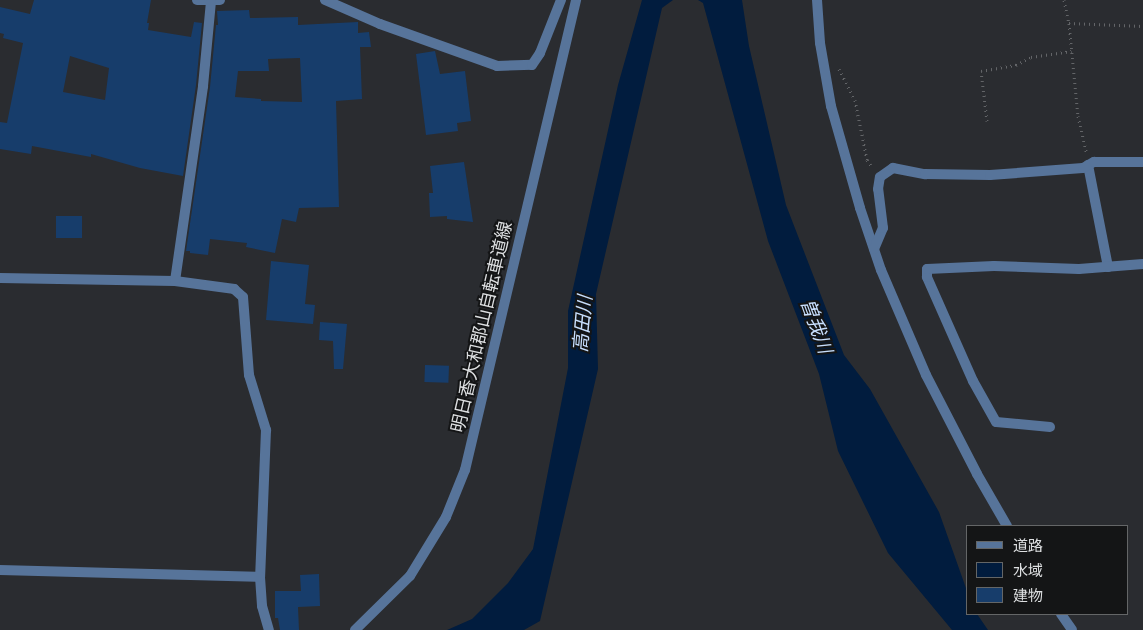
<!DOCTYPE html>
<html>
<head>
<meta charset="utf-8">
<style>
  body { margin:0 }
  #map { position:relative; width:1143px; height:630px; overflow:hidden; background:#2a2c30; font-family:Rubik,"Noto Sans JP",sans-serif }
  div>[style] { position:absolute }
  .water>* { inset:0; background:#011c3e }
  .building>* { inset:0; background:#173d6b; transform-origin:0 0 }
  .path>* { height:3px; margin-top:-1.5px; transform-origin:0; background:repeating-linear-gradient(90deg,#636568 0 1px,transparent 0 5px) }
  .street>* { height:10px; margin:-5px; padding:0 5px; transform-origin:5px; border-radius:5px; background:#57749a }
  span { translate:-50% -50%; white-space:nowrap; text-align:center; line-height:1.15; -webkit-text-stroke:4px #141516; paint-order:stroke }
  .street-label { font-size:18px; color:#dddfe1 }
  .water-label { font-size:19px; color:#c7defc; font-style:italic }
  .legend { position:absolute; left:966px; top:525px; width:162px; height:90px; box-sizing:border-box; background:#141516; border:1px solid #646667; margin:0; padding:6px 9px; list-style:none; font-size:15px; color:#dddfe1 }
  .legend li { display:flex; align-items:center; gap:10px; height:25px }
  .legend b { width:25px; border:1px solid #646667 }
</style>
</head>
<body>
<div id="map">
  <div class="water">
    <div style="clip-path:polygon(642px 0,673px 0,662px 8px,596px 294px,598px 369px,540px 621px,524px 630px,447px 630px,472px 619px,508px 583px,533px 549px,568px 368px,568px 311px,618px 85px)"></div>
    <div style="clip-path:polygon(698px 0,742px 0,749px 46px,786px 205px,844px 355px,870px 389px,939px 512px,967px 591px,967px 614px,977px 614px,988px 630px,952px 630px,888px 553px,838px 451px,819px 374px,768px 241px,703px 3px)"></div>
  </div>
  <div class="building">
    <div style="clip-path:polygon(evenodd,34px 0,151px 0,147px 23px,149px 23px,148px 30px,191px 37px,194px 22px,202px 23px,196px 85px,183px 176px,140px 168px,91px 154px,91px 157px,32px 146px,31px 154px,0 149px,0 122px,7px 123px,23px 43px,3px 38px,4px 34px,0 33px,0 7px,30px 14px,34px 0,70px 56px,109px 68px,105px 100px,63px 92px,70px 56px)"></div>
    <div style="clip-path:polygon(evenodd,249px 10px,250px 18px,298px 17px,298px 25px,358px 22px,358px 33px,369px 32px,371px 47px,360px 47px,362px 99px,336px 101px,339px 207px,299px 208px,296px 222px,282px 219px,275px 253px,246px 247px,247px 243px,210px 239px,208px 255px,190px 253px,190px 251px,186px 251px,210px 87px,216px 25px,218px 25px,217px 11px,249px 10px,300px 58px,302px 102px,261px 101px,261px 99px,235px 97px,238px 71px,269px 71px,268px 59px,300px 58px)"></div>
    <div style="clip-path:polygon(435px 51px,440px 74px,465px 71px,471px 121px,457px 123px,458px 131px,426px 135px,416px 54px)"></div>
    <div style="clip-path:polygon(464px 162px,473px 222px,447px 219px,447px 216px,430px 217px,429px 193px,433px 193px,430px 166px)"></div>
    <div style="left:56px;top:216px;width:26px;height:22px"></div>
    <div style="clip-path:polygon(271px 261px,309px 265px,305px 304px,315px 305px,313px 324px,266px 320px)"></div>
    <div style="clip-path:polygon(320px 322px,347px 324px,343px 369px,334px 369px,333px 341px,319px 340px)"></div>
    <div style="left:425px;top:365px;width:24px;height:17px;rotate:2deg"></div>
    <div style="clip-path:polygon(319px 574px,320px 606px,298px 607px,299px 630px,280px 630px,278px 618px,275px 618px,275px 591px,301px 591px,300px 575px)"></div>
  </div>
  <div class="path">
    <div style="left:1064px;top:0;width:24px;rotate:78deg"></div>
    <div style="left:1069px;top:23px;width:93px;rotate:84.5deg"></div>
    <div style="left:1078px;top:116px;width:37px;rotate:77deg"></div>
    <div style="left:1069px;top:23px;width:74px;rotate:2.3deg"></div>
    <div style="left:839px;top:69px;width:35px;rotate:63deg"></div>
    <div style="left:855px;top:100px;width:61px;rotate:78.7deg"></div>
    <div style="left:867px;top:160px;width:9px;rotate:54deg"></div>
    <div style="left:987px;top:121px;width:50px;rotate:-96.8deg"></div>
    <div style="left:981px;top:71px;width:36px;rotate:-10deg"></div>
    <div style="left:1016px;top:65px;width:17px;rotate:-28deg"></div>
    <div style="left:1031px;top:57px;width:41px;rotate:-8.3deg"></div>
  </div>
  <div class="street">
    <div style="left:197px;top:0;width:23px"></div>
    <div style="left:325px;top:0;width:60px;rotate:23.6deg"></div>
    <div style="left:380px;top:24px;width:124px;rotate:19.7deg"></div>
    <div style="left:497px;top:66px;width:35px;rotate:-2deg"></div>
    <div style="left:532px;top:65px;width:14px;rotate:-56deg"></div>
    <div style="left:540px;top:53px;width:57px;rotate:-68.4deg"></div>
    <div style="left:817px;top:0;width:43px;rotate:86deg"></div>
    <div style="left:820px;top:43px;width:64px;rotate:80.1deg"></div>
    <div style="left:831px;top:106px;width:106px;rotate:74.1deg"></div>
    <div style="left:860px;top:208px;width:65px;rotate:71.3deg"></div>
    <div style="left:881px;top:270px;width:114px;rotate:66.8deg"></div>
    <div style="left:926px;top:375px;width:111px;rotate:62.7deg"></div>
    <div style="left:977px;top:474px;width:60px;rotate:60deg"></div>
    <div style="left:1088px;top:165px;width:104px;rotate:78.9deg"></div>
    <div style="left:874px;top:249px;width:23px;rotate:-67deg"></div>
    <div style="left:883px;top:228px;width:39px;rotate:-97deg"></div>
    <div style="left:878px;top:189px;width:12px;rotate:-81deg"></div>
    <div style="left:880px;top:177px;width:16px;rotate:-35deg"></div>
    <div style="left:893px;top:168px;width:33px;rotate:11deg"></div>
    <div style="left:925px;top:174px;width:65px;rotate:0.9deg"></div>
    <div style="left:990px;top:175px;width:93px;rotate:-4.3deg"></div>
    <div style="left:1083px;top:168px;width:13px;rotate:-29deg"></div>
    <div style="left:1094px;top:162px;width:49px"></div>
    <div style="left:0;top:278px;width:175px;rotate:1deg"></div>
    <div style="left:175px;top:281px;width:60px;rotate:7.7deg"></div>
    <div style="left:234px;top:289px;width:12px;rotate:42deg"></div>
    <div style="left:243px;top:297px;width:78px;rotate:85.6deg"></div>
    <div style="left:249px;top:375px;width:58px;rotate:72.8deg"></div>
    <div style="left:266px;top:430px;width:147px;rotate:92.3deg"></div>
    <div style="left:260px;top:577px;width:29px;rotate:86deg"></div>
    <div style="left:262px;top:606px;width:25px;rotate:74deg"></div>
    <div style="left:175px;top:281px;width:197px;rotate:-81.8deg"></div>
    <div style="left:203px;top:86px;width:85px;rotate:-84.6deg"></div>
    <div style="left:1050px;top:427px;width:54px;rotate:-174.7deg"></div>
    <div style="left:996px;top:422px;width:47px;rotate:-119.3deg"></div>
    <div style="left:973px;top:381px;width:114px;rotate:-113.9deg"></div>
    <div style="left:927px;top:277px;width:8px;rotate:-90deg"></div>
    <div style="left:927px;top:269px;width:67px;rotate:-2.6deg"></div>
    <div style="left:994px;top:266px;width:85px;rotate:2deg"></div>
    <div style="left:1079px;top:269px;width:64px;rotate:-4.5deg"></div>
    <div style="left:0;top:570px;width:260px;rotate:1.5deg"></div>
    <div style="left:1061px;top:614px;width:19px;rotate:55deg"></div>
    <div style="left:355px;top:630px;width:77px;rotate:-44.5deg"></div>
    <div style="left:410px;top:576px;width:69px;rotate:-58.6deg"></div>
    <div style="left:446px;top:517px;width:51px;rotate:-68deg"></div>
    <div style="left:465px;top:470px;width:483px;rotate:-76.7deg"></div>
  </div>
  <div class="street-label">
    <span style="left:482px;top:327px;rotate:-77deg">明日香大和郡山自転車道線</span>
  </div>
  <div class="water-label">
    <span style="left:583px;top:324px;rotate:-85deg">高田川</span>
    <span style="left:816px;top:326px;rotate:70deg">曽我川</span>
  </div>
  <ul class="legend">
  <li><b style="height:6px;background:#57749a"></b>道路</li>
  <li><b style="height:14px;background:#011c3e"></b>水域</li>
  <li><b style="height:14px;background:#173d6b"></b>建物</li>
  </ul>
</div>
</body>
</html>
